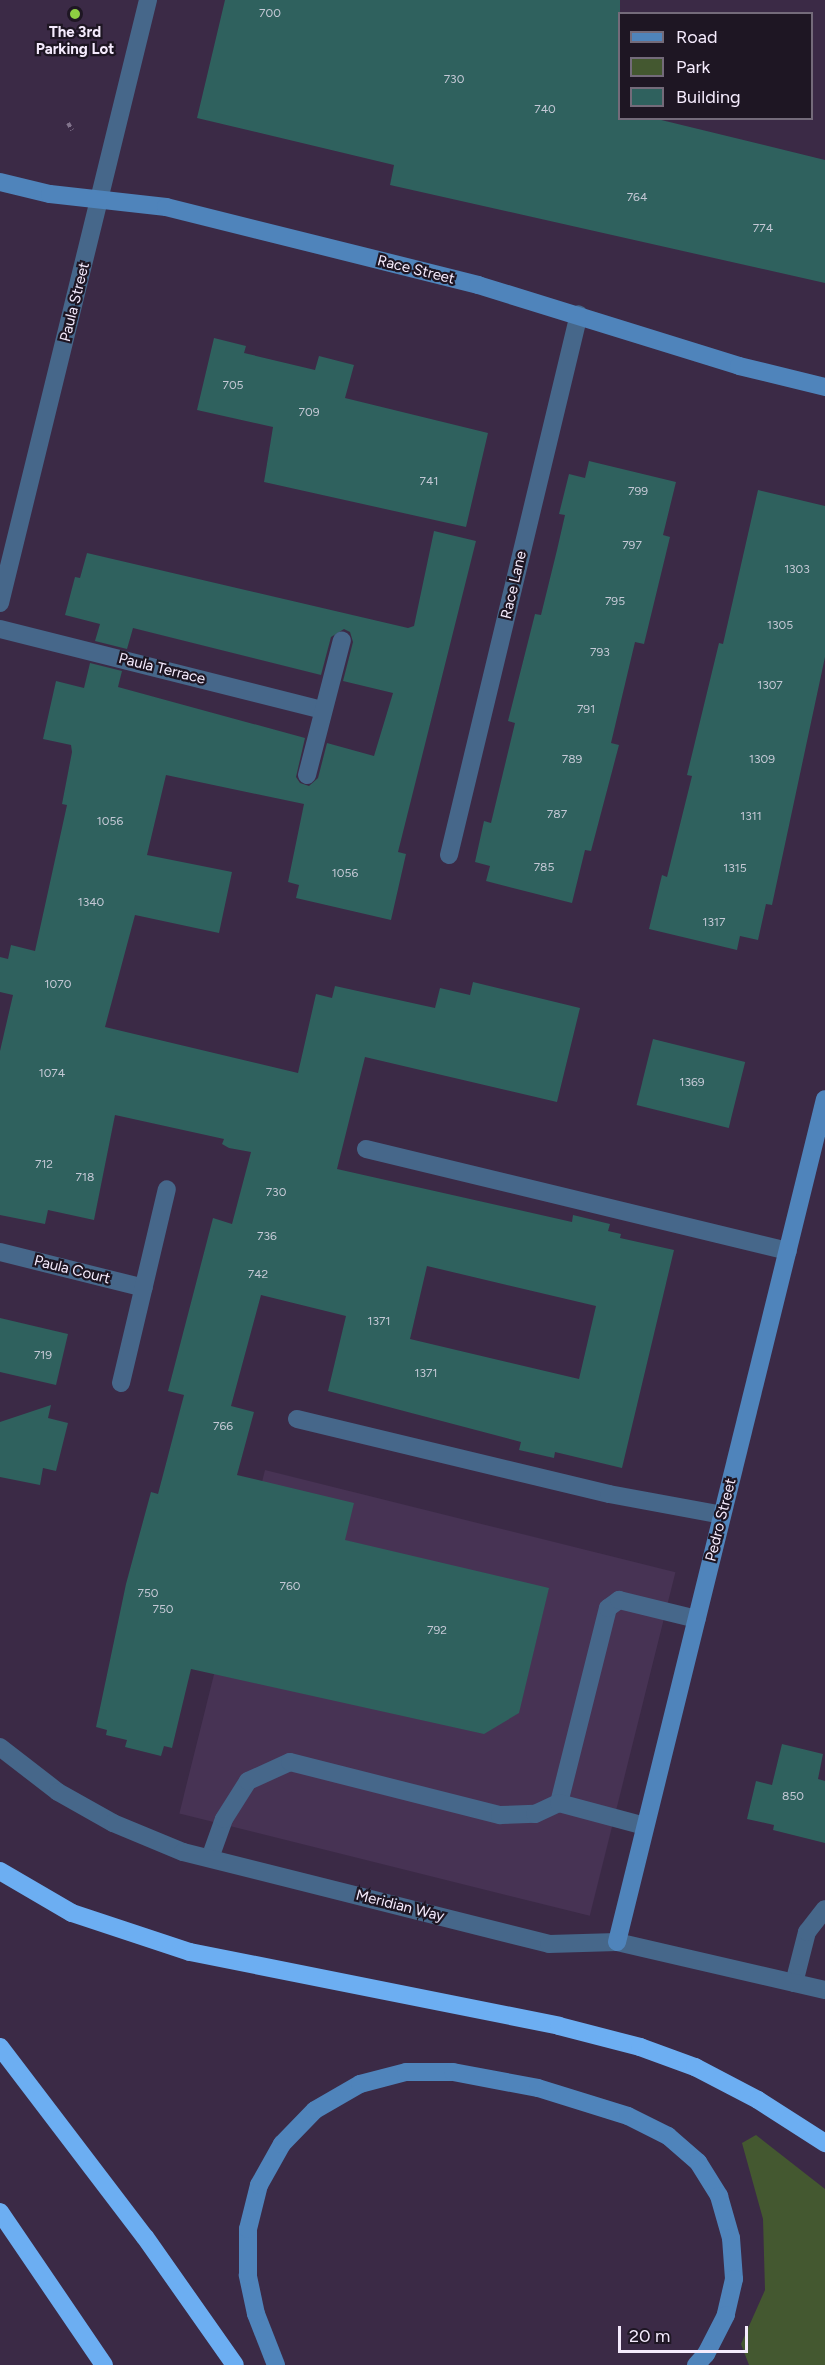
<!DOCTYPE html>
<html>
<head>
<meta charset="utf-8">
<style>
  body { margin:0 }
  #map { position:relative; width:825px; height:2365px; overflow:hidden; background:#3b2a46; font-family:Figtree,sans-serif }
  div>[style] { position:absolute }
  .built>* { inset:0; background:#473354; transform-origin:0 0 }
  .green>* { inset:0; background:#445830 }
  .building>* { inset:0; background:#2f615e; transform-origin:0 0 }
  .path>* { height:4px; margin-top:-2px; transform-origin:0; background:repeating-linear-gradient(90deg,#82748c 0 4.5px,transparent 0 7.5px) }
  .lane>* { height:18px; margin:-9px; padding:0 9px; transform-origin:9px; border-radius:9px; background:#46678a }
  .street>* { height:18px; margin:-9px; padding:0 9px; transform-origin:9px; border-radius:9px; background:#46678a }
  .secondary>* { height:18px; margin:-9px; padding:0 9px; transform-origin:9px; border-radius:9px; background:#4f84bb }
  .highway>* { height:18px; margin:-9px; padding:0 9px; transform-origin:9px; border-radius:9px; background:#6caef2 }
  .dots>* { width:16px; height:16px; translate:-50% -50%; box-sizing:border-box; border:3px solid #1e1623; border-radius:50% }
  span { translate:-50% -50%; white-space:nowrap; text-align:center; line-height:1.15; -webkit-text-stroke:4.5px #1e1623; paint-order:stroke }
  .number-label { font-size:12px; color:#c4c8d5 }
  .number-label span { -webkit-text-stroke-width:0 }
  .poi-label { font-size:15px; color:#f5ebfd; font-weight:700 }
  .street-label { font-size:15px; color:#f5ebfd }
  .legend { position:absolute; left:618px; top:12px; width:195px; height:108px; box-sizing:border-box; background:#1e1623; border:2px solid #746b7a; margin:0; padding:8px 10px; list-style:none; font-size:18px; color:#f5ebfd }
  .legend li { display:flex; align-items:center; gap:12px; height:30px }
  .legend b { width:30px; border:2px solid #746b7a }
  .scale { position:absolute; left:618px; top:2326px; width:130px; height:27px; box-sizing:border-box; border:3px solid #f5ebfd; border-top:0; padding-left:8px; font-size:18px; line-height:21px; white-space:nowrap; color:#f5ebfd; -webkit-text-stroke:4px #1e1623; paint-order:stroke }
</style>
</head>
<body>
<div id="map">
  <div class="built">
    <div style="left:265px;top:1470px;width:423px;height:354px;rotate:14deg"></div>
  </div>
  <div class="green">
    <div style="clip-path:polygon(756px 2135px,825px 2189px,825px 2365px,749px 2365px,741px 2344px,765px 2290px,763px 2219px,742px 2143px)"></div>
  </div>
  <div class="building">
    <div style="clip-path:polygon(225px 0,620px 0,620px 118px,653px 118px,825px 160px,825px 283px,390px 185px,394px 165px,197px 118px)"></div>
    <div style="clip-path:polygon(214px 338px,246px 346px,244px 353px,315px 370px,319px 356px,354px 365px,345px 398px,488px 433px,466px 527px,264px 482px,273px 427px,197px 410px)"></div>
    <div style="clip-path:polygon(589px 461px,676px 482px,663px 535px,670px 537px,644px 644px,635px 642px,611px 743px,619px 745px,591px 851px,585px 850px,572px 903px,486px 881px,490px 866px,475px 862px,484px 821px,491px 823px,515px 723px,508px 721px,535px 614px,541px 615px,557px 550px,565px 515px,559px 514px,569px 474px,585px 478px)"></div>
    <div style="clip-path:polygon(758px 490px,825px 506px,825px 657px,772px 905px,766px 904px,758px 940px,740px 936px,737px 950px,649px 929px,662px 875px,667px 877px,692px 776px,687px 775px,719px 643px,723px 644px)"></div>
    <div style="clip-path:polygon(evenodd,434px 531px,476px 541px,398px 852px,406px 854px,391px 920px,296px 898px,299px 885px,288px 882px,304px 804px,166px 775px,147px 855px,232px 872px,219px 933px,135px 915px,105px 1027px,298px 1073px,316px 994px,332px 998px,335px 986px,435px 1008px,440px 988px,470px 995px,473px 982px,580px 1008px,557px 1102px,365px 1057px,337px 1169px,572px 1222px,573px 1215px,610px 1224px,608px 1231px,621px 1234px,620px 1238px,674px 1250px,622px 1468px,555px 1452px,554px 1458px,519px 1450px,521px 1442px,328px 1391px,346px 1316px,261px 1295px,231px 1406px,254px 1412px,237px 1475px,354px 1503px,345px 1540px,549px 1588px,519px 1713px,484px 1734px,191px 1669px,172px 1748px,164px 1746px,161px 1756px,125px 1747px,127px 1740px,106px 1735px,107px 1730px,96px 1727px,126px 1584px,151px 1492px,158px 1494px,184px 1395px,168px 1391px,213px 1218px,232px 1224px,251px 1152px,229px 1148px,222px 1144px,224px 1139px,115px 1115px,94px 1220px,48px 1210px,45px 1224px,0 1215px,0 1051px,13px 995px,0 992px,0 957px,8px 959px,11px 945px,35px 951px,67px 805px,62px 804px,72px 752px,71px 745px,43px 739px,56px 681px,84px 688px,90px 663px,122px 671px,118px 687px,305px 738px,296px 777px,300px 783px,309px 786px,318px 778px,327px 743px,374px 756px,393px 693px,343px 681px,353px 642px,350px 632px,344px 629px,331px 637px,321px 675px,133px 628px,127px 649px,95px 641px,100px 624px,65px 615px,75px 577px,80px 578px,87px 553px,408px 628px,414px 626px,434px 531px,427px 1266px,596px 1306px,579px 1379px,410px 1339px,427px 1266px)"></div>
    <div style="left:653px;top:1039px;width:95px;height:68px;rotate:14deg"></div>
    <div style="clip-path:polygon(0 1318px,68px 1334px,56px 1385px,0 1372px)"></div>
    <div style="clip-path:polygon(51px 1405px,48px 1418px,68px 1423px,56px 1471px,43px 1468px,40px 1485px,0 1477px,0 1422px)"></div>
    <div style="clip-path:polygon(782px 1744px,823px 1754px,818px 1779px,825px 1781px,825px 1843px,773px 1830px,774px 1825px,747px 1819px,756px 1781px,772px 1785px)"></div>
  </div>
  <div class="path">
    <div style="left:68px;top:123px;width:8px;rotate:60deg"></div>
  </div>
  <div class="lane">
    <div style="left:0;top:629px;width:333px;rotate:14.1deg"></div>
    <div style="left:307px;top:775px;width:139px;rotate:-75.5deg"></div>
    <div style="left:366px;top:1149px;width:434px;rotate:13.6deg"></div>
    <div style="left:0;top:1252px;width:148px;rotate:14deg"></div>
    <div style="left:121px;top:1383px;width:199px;rotate:-76.7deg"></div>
    <div style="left:297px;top:1419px;width:321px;rotate:13.5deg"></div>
    <div style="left:609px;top:1494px;width:115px;rotate:10.5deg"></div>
    <div style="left:559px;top:1803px;width:201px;rotate:-75.9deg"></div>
    <div style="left:608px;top:1608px;width:14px;rotate:-36deg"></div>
    <div style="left:619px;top:1600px;width:80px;rotate:13.7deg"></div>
    <div style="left:210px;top:1858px;width:41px;rotate:-70.3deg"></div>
    <div style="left:224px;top:1819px;width:45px;rotate:-57.7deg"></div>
    <div style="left:248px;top:1781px;width:46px;rotate:-24.3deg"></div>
    <div style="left:290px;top:1762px;width:217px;rotate:14.2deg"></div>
    <div style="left:500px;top:1815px;width:35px;rotate:-2deg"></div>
    <div style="left:535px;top:1814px;width:26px;rotate:-25deg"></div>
    <div style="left:559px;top:1803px;width:89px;rotate:15deg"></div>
    <div style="left:794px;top:1983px;width:53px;rotate:-75.7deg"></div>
    <div style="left:807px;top:1932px;width:29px;rotate:-52deg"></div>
  </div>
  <div class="street">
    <div style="left:0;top:603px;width:621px;rotate:-76.21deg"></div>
    <div style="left:449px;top:855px;width:556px;rotate:-76.49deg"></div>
    <div style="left:0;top:1747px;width:73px;rotate:37.8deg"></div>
    <div style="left:58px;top:1792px;width:63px;rotate:29.4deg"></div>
    <div style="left:113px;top:1823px;width:76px;rotate:22.5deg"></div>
    <div style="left:183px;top:1852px;width:377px;rotate:14.1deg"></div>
    <div style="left:549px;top:1944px;width:68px;rotate:-1.7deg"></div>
    <div style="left:617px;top:1942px;width:213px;rotate:13deg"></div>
  </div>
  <div class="secondary">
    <div style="left:0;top:182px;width:51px;rotate:13.5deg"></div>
    <div style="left:50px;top:194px;width:117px;rotate:6.4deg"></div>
    <div style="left:166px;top:207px;width:322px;rotate:14deg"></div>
    <div style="left:478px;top:285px;width:273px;rotate:17.2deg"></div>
    <div style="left:739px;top:366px;width:89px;rotate:13.7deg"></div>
    <div style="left:617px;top:1942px;width:868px;rotate:-76.14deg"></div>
    <div style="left:276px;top:2365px;width:55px;rotate:-111.4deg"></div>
    <div style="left:256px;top:2314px;width:40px;rotate:-102deg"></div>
    <div style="left:248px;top:2275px;width:46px;rotate:-90deg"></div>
    <div style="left:248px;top:2229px;width:45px;rotate:-76deg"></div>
    <div style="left:259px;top:2185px;width:47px;rotate:-60.7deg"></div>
    <div style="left:282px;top:2144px;width:47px;rotate:-45.9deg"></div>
    <div style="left:315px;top:2110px;width:52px;rotate:-30deg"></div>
    <div style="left:360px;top:2084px;width:48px;rotate:-14.6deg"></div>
    <div style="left:406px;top:2072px;width:47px"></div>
    <div style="left:453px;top:2072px;width:86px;rotate:10.7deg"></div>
    <div style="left:538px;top:2088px;width:94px;rotate:17.3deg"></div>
    <div style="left:628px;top:2116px;width:45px;rotate:26.6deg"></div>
    <div style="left:668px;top:2136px;width:40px;rotate:41deg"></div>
    <div style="left:698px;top:2162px;width:40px;rotate:58deg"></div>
    <div style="left:719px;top:2196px;width:44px;rotate:74.1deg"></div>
    <div style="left:731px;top:2238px;width:41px;rotate:85.8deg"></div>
    <div style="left:734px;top:2279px;width:37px;rotate:103deg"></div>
    <div style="left:726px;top:2315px;width:44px;rotate:117.1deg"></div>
    <div style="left:706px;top:2354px;width:15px;rotate:132deg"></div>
  </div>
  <div class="highway">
    <div style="left:0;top:1871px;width:83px;rotate:30.3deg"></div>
    <div style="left:72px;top:1913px;width:124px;rotate:18.3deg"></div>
    <div style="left:190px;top:1952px;width:376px;rotate:11.3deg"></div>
    <div style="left:559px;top:2026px;width:84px;rotate:14.5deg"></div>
    <div style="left:640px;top:2047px;width:59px;rotate:20deg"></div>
    <div style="left:695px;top:2067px;width:71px;rotate:27.6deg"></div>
    <div style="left:758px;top:2100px;width:80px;rotate:32.7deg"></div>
    <div style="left:0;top:2047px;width:239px;rotate:52.7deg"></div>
    <div style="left:145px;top:2237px;width:156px;rotate:54.9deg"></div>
    <div style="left:0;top:2212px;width:185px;rotate:55.8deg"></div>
  </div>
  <div class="dots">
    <div style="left:75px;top:14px;background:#8ecd42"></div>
  </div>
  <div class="number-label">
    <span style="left:270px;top:14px">700</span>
    <span style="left:454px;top:80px">730</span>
    <span style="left:545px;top:110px">740</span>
    <span style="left:637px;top:198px">764</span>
    <span style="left:763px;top:229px">774</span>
    <span style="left:233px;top:386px">705</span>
    <span style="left:309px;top:413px">709</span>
    <span style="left:429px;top:482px">741</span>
    <span style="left:638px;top:492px">799</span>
    <span style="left:632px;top:546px">797</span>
    <span style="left:797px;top:570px">1303</span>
    <span style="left:615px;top:602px">795</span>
    <span style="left:780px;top:626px">1305</span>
    <span style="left:600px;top:653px">793</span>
    <span style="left:770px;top:686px">1307</span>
    <span style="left:586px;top:710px">791</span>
    <span style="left:572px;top:760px">789</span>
    <span style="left:762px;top:760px">1309</span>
    <span style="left:557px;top:815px">787</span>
    <span style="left:751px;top:817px">1311</span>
    <span style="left:110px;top:822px">1056</span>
    <span style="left:544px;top:868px">785</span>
    <span style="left:735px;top:869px">1315</span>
    <span style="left:345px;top:874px">1056</span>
    <span style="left:91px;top:903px">1340</span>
    <span style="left:714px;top:923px">1317</span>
    <span style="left:58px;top:985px">1070</span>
    <span style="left:52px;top:1074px">1074</span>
    <span style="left:692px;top:1083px">1369</span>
    <span style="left:44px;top:1165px">712</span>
    <span style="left:85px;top:1178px">718</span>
    <span style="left:276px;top:1193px">730</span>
    <span style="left:267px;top:1237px">736</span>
    <span style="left:258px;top:1275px">742</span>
    <span style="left:379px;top:1322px">1371</span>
    <span style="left:43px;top:1356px">719</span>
    <span style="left:426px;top:1374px">1371</span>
    <span style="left:223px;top:1427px">766</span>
    <span style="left:290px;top:1587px">760</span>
    <span style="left:148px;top:1594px">750</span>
    <span style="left:163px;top:1610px">750</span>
    <span style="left:437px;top:1631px">792</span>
    <span style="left:793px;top:1797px">850</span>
  </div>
  <div class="poi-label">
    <span style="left:75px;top:41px">The 3rd<br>Parking Lot</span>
  </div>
  <div class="street-label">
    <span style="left:416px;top:270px;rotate:14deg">Race Street</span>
    <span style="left:75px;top:302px;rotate:-76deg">Paula Street</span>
    <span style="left:514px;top:585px;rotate:-77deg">Race Lane</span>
    <span style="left:162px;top:669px;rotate:14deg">Paula Terrace</span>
    <span style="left:72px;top:1270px;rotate:14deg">Paula Court</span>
    <span style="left:721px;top:1520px;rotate:-76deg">Pedro Street</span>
    <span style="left:400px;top:1906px;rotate:14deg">Meridian Way</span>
  </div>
  <ul class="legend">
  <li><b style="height:8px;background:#4f84bb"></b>Road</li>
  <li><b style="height:16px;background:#445830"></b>Park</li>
  <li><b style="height:16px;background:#2f615e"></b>Building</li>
  </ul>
  <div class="scale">20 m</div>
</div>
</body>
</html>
